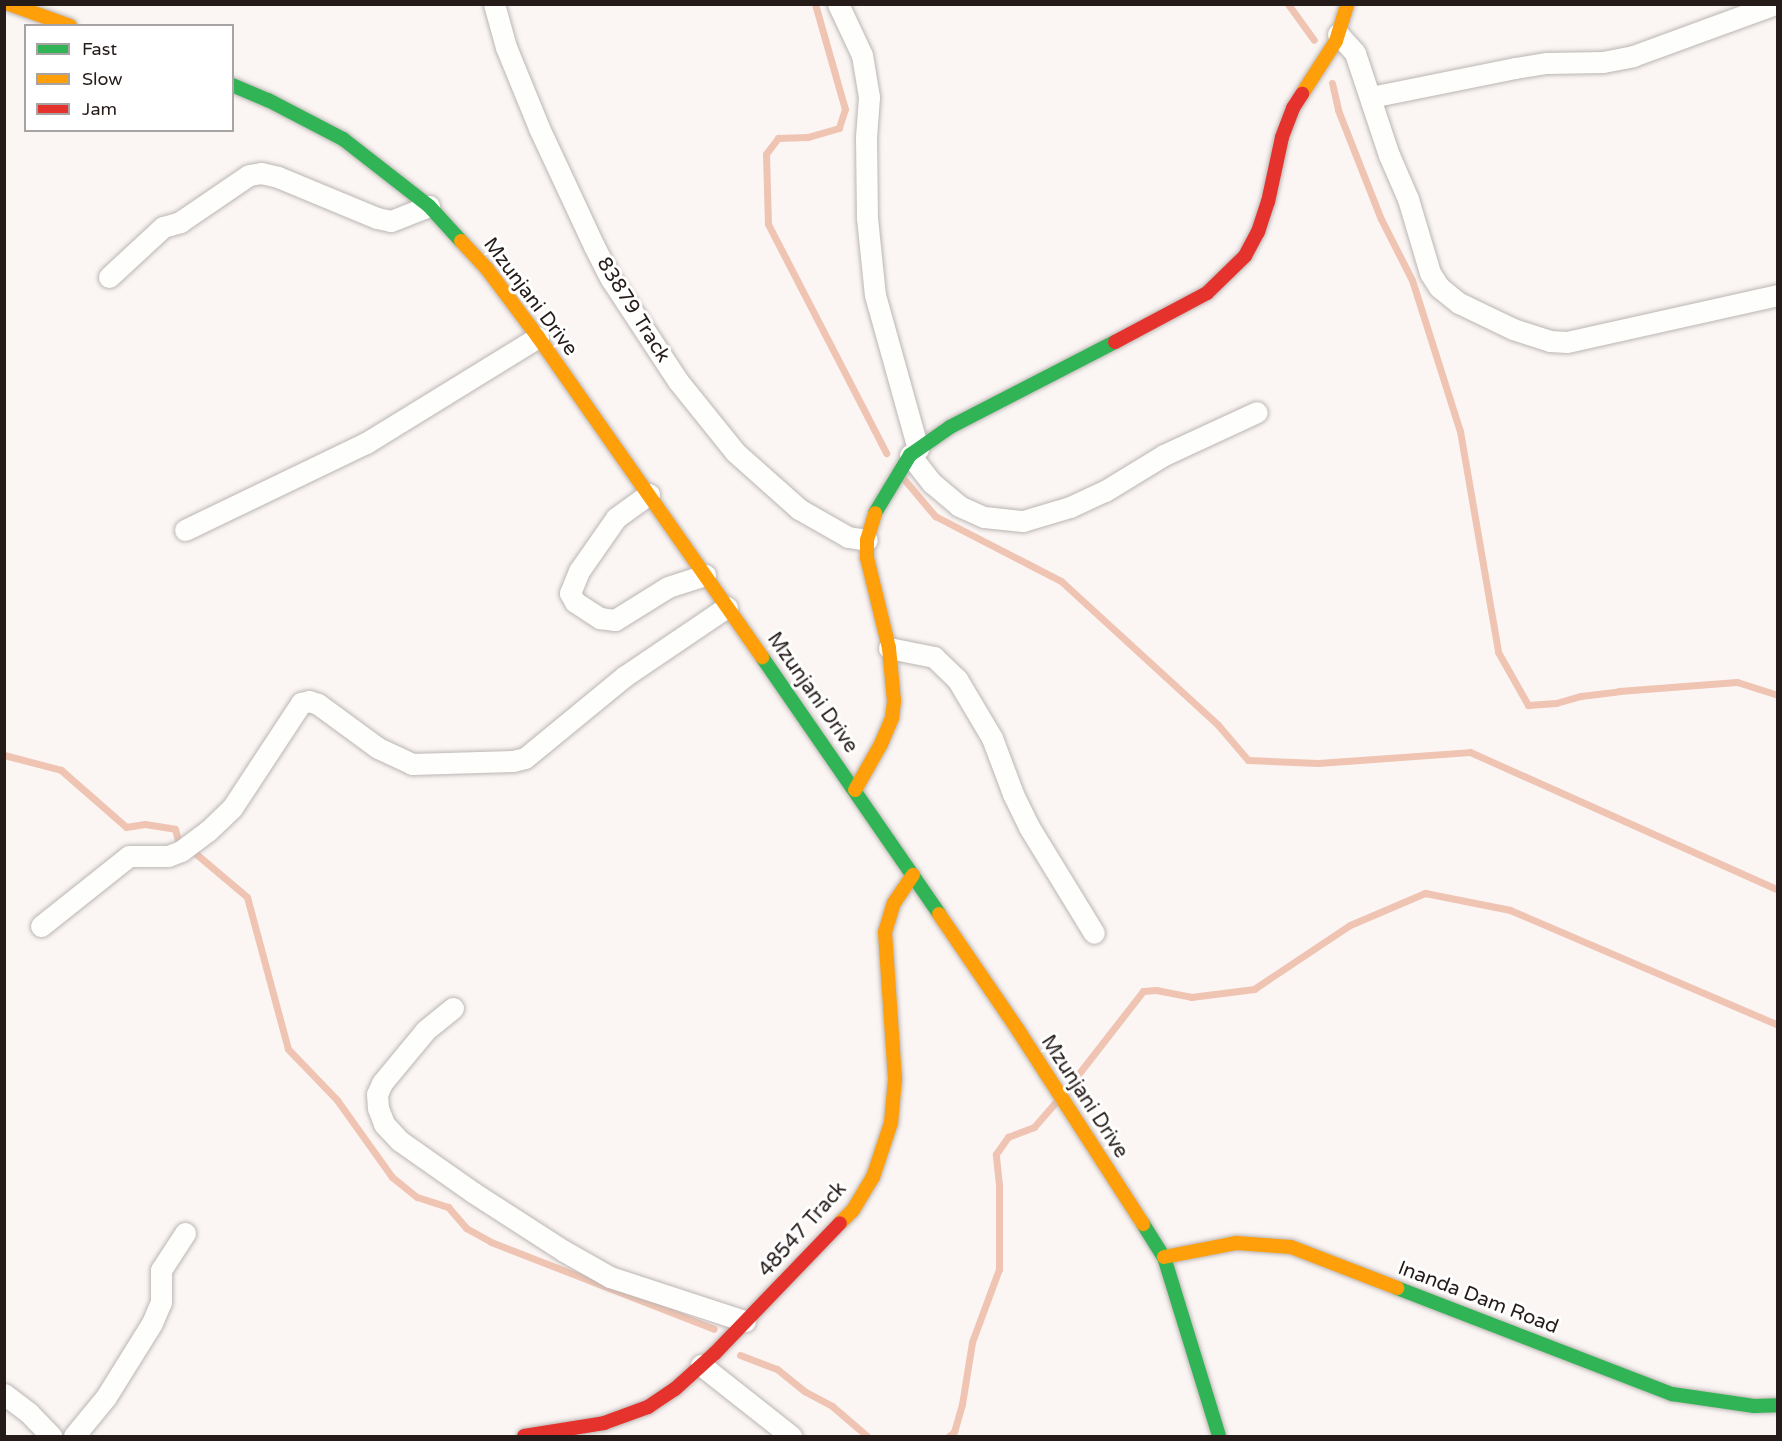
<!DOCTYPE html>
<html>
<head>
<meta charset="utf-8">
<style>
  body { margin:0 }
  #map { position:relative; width:1782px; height:1441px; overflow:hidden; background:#fbf6f4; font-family:"Varela Round",sans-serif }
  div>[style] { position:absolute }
  .stream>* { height:7px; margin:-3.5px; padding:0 3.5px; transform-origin:3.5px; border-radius:3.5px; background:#f0c4b2 }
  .roads { filter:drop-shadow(0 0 2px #bbb5b3) drop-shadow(0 0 2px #bbb5b3) }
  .street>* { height:21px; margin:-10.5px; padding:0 10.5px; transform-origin:10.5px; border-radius:10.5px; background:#fefefd }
  .fast>* { height:14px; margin:-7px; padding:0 7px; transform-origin:7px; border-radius:7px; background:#30b455 }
  .slow>* { height:14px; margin:-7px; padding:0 7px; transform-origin:7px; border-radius:7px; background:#ff9f0a }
  .jam>* { height:14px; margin:-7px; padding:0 7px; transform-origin:7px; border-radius:7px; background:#e5322d }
  span { translate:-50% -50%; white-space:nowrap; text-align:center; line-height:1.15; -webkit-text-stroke:6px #fff; paint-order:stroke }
  .street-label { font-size:20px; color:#251c19 }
  .frame { position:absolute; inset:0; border:6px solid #251c19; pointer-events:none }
  .legend { position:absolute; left:24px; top:24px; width:210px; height:108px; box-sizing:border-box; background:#fff; border:2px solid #a8a4a3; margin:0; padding:8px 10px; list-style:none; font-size:18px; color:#251c19 }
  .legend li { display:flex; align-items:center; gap:12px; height:30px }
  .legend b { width:30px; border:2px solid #a8a4a3 }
</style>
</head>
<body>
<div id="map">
  <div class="stream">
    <div style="left:815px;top:4px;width:109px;rotate:74.1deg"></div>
    <div style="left:845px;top:109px;width:20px;rotate:108deg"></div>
    <div style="left:839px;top:128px;width:33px;rotate:164deg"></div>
    <div style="left:807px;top:137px;width:29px;rotate:178deg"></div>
    <div style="left:778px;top:138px;width:20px;rotate:127deg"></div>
    <div style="left:766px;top:154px;width:70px;rotate:88.4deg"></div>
    <div style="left:768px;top:224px;width:258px;rotate:62.7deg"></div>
    <div style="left:1288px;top:4px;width:44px;rotate:54.2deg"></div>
    <div style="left:1332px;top:83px;width:28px;rotate:77deg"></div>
    <div style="left:1338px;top:110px;width:117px;rotate:68.5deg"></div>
    <div style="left:1381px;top:219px;width:68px;rotate:63.1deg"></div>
    <div style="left:1412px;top:280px;width:158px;rotate:72.4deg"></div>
    <div style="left:1460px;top:431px;width:224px;rotate:80.2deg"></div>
    <div style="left:1498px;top:652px;width:61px;rotate:60.5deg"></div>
    <div style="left:1528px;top:705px;width:28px;rotate:-4deg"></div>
    <div style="left:1556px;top:703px;width:26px;rotate:-16deg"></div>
    <div style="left:1581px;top:696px;width:38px;rotate:-7deg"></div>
    <div style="left:1619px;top:691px;width:118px;rotate:-4.4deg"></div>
    <div style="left:1737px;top:682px;width:43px;rotate:17.6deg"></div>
    <div style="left:903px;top:478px;width:50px;rotate:49.9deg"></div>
    <div style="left:935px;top:516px;width:142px;rotate:27.3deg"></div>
    <div style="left:1061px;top:581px;width:213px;rotate:42.5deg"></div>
    <div style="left:1218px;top:725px;width:46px;rotate:49.4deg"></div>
    <div style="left:1248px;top:760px;width:70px;rotate:2.5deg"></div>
    <div style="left:1318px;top:763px;width:152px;rotate:-4.1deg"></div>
    <div style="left:1470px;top:752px;width:338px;rotate:24.1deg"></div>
    <div style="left:4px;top:755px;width:59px;rotate:14.7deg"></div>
    <div style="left:61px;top:770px;width:86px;rotate:41.2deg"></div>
    <div style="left:126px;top:827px;width:19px;rotate:-9deg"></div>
    <div style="left:145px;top:824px;width:30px;rotate:9deg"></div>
    <div style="left:175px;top:829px;width:11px;rotate:75deg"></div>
    <div style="left:195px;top:853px;width:68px;rotate:40.2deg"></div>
    <div style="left:247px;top:897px;width:157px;rotate:74.9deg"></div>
    <div style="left:288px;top:1049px;width:71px;rotate:46.1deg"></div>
    <div style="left:337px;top:1100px;width:95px;rotate:54.5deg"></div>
    <div style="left:392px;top:1177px;width:32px;rotate:39deg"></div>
    <div style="left:417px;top:1197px;width:33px;rotate:18deg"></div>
    <div style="left:448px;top:1207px;width:28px;rotate:49deg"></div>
    <div style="left:466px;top:1228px;width:29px;rotate:29deg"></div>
    <div style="left:491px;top:1242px;width:239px;rotate:21.3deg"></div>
    <div style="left:1066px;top:1090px;width:125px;rotate:-52.1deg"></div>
    <div style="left:1143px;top:991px;width:13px;rotate:-4deg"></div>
    <div style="left:1156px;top:990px;width:36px;rotate:11deg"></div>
    <div style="left:1191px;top:997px;width:64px;rotate:-7.2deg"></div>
    <div style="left:1254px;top:989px;width:115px;rotate:-33.7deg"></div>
    <div style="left:1350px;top:925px;width:82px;rotate:-23.1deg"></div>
    <div style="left:1425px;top:893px;width:87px;rotate:11.3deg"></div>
    <div style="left:1510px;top:910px;width:292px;rotate:23.2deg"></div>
    <div style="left:740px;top:1355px;width:40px;rotate:21deg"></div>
    <div style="left:777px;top:1369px;width:35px;rotate:39deg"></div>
    <div style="left:804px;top:1391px;width:32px;rotate:28deg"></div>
    <div style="left:832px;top:1406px;width:46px;rotate:40.6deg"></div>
    <div style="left:949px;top:1436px;width:6px;rotate:-39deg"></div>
    <div style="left:954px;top:1432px;width:29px;rotate:-74deg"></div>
    <div style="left:962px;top:1404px;width:63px;rotate:-80.8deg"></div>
    <div style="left:972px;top:1342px;width:78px;rotate:-69.7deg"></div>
    <div style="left:999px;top:1269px;width:84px;rotate:-90deg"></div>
    <div style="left:999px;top:1185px;width:31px;rotate:-96deg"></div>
    <div style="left:996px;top:1154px;width:21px;rotate:-55deg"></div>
    <div style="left:1008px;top:1137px;width:28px;rotate:-21deg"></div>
    <div style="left:1034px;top:1127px;width:32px;rotate:-49deg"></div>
  </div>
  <div class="roads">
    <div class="street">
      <div style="left:494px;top:4px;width:45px;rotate:74.4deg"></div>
      <div style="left:506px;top:47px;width:87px;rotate:67.8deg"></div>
      <div style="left:539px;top:128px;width:130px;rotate:65deg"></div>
      <div style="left:594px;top:246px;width:37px;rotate:63deg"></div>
      <div style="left:611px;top:279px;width:122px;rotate:56.7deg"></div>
      <div style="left:678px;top:381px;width:91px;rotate:51.2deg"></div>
      <div style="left:735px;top:452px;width:86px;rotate:41.7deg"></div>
      <div style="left:799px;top:509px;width:56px;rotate:29.7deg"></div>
      <div style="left:848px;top:537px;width:19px;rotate:9deg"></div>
      <div style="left:838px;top:4px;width:56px;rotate:64.8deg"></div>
      <div style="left:862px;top:55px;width:43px;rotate:80.5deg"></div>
      <div style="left:869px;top:97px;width:40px;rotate:94.3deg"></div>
      <div style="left:866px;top:137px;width:81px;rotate:89.3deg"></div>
      <div style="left:867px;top:218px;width:77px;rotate:84.1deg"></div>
      <div style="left:875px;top:295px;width:160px;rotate:74.4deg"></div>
      <div style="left:1338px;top:34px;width:25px;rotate:48deg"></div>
      <div style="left:1355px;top:53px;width:108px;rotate:71.6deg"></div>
      <div style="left:1389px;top:155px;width:48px;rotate:66.6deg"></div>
      <div style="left:1408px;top:199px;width:77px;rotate:73.4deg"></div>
      <div style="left:1430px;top:273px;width:17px;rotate:57deg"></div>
      <div style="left:1439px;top:287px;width:26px;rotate:39deg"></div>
      <div style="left:1459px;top:303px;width:60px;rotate:25.7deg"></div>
      <div style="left:1513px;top:329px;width:39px;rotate:18deg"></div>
      <div style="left:1550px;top:341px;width:17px;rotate:3deg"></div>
      <div style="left:1567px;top:342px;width:216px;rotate:-12.6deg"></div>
      <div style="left:1371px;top:97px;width:147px;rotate:-11.4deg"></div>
      <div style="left:1515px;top:68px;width:32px;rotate:-9deg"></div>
      <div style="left:1547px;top:63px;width:56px;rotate:-1deg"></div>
      <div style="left:1603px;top:62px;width:31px;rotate:-11deg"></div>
      <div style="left:1633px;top:56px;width:151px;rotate:-20.1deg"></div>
      <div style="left:109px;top:277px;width:74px;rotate:-42.8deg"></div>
      <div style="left:163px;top:227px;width:18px;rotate:-16deg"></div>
      <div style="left:180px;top:222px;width:83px;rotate:-34.3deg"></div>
      <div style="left:249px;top:175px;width:12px;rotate:-9deg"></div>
      <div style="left:261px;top:173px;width:17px;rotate:13deg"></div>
      <div style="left:278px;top:177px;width:107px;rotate:22.5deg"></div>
      <div style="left:377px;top:218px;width:14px;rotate:12deg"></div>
      <div style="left:391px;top:221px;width:41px;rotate:-21.5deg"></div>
      <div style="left:910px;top:455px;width:36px;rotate:52deg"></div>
      <div style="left:932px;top:483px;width:35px;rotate:40deg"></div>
      <div style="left:959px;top:506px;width:27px;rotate:24deg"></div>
      <div style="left:984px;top:517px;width:39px;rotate:6deg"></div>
      <div style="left:1023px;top:521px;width:49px;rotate:-16.6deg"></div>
      <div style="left:1070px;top:507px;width:38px;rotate:-25deg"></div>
      <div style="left:1105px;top:491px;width:69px;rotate:-31.4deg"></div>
      <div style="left:1164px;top:455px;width:102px;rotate:-24.8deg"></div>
      <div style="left:649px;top:494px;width:41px;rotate:144deg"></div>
      <div style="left:616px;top:518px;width:65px;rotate:124.9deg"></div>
      <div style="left:579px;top:571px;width:24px;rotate:112deg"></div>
      <div style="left:570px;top:593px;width:10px;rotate:61deg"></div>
      <div style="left:575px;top:602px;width:30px;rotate:33deg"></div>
      <div style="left:600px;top:618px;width:15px;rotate:8deg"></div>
      <div style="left:615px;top:620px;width:62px;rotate:-31.9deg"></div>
      <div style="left:668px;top:587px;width:39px;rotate:-18deg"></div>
      <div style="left:185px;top:530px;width:201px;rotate:-25.7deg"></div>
      <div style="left:366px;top:443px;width:202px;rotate:-31.6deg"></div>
      <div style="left:889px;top:648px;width:46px;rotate:11.3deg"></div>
      <div style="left:934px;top:657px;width:32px;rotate:44deg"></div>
      <div style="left:957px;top:679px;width:69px;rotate:59.3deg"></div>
      <div style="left:992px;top:738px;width:60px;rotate:69.4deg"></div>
      <div style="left:1013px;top:794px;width:37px;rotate:64deg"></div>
      <div style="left:1029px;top:827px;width:124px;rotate:58.5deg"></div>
      <div style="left:41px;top:926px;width:112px;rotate:-38.5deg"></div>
      <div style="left:129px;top:856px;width:39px"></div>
      <div style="left:168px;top:856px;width:14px;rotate:-21deg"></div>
      <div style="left:181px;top:851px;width:34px;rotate:-37deg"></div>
      <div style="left:208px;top:831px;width:33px;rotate:-44deg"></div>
      <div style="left:232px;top:808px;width:126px;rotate:-56.7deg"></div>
      <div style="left:301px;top:703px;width:8px;rotate:-14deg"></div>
      <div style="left:309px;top:701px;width:9px;rotate:18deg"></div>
      <div style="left:318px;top:704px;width:74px;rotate:36.3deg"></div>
      <div style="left:378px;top:748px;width:38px;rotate:25deg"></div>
      <div style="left:412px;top:764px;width:101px;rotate:-1.7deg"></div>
      <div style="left:513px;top:761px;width:12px;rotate:-14deg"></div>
      <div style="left:525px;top:758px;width:129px;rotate:-39.4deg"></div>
      <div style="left:625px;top:676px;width:123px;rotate:-34.1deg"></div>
      <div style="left:453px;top:1008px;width:36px;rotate:141deg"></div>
      <div style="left:425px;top:1031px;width:67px;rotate:129.6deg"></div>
      <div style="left:382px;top:1083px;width:12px;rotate:114deg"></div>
      <div style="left:377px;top:1094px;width:14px;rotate:86deg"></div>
      <div style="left:378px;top:1108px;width:17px;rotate:69deg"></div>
      <div style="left:384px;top:1124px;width:23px;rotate:47deg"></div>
      <div style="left:400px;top:1141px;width:90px;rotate:35.1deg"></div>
      <div style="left:474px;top:1193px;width:107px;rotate:32.8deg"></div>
      <div style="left:564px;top:1251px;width:53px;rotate:29.5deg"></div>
      <div style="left:610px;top:1277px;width:142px;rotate:18.1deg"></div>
      <div style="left:701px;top:1365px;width:115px;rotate:38.3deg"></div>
      <div style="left:4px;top:1394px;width:31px;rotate:37deg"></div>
      <div style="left:29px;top:1413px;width:32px;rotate:46deg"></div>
      <div style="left:74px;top:1436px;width:50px;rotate:-50.6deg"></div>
      <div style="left:106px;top:1397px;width:87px;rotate:-58.1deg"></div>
      <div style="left:152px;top:1323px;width:23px;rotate:-67deg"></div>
      <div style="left:161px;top:1302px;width:32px;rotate:-90deg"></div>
      <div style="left:161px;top:1270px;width:44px;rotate:-57deg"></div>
    </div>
    <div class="fast">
      <div style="left:232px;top:85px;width:39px;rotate:23deg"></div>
      <div style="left:268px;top:100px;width:85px;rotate:27.5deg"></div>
      <div style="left:343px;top:139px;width:109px;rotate:37.9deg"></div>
      <div style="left:429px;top:206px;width:47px;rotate:47.6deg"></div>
      <div style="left:875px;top:513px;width:68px;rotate:-58.9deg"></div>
      <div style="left:910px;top:455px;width:49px;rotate:-35deg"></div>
      <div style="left:950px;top:427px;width:186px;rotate:-27.3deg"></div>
      <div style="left:762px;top:657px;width:312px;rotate:55.4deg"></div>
      <div style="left:1143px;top:1224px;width:39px;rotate:58deg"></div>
      <div style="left:1164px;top:1257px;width:187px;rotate:72.9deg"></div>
      <div style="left:1397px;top:1288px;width:295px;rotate:21.1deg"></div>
      <div style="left:1672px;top:1394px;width:83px;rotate:8.3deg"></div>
      <div style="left:1754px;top:1406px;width:24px;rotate:-2deg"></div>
    </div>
    <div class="slow">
      <div style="left:9px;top:4px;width:65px;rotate:19.8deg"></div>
      <div style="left:1302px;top:94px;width:63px;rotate:-57.3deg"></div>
      <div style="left:1336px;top:41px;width:39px;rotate:-73deg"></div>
      <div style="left:461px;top:241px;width:38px;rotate:47deg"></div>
      <div style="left:487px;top:269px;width:85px;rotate:53.1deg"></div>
      <div style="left:538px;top:337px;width:391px;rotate:55deg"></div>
      <div style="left:855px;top:790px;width:53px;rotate:-60.5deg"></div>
      <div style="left:881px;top:744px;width:28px;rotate:-67deg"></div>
      <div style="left:892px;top:718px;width:17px;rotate:-83deg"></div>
      <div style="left:894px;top:701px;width:53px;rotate:-95.4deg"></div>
      <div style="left:889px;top:648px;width:93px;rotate:-103.7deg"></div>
      <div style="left:867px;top:558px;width:18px;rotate:-90deg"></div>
      <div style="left:867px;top:540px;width:28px;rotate:-73deg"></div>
      <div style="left:939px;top:914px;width:140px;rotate:55.7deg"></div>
      <div style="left:1018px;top:1030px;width:231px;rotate:57.2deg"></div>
      <div style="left:840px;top:1223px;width:18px;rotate:-45deg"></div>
      <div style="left:853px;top:1210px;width:39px;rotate:-59deg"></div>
      <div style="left:873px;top:1177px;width:57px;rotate:-71.6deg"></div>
      <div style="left:891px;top:1123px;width:44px;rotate:-84.8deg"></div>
      <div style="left:895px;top:1079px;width:147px;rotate:-93.9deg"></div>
      <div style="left:885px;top:932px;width:30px;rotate:-73deg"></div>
      <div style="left:894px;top:903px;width:34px;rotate:-56deg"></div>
      <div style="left:1164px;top:1257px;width:73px;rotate:-11deg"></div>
      <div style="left:1236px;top:1243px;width:55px;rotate:4.2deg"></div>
      <div style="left:1291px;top:1247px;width:114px;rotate:21.1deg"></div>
    </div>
    <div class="jam">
      <div style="left:1115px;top:342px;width:104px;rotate:-28deg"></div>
      <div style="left:1207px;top:293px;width:53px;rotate:-44.2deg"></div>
      <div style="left:1245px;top:256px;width:27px;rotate:-62deg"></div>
      <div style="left:1258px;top:232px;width:32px;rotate:-72deg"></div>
      <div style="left:1268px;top:202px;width:66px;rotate:-77.8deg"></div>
      <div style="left:1282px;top:137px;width:31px;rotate:-69deg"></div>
      <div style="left:1293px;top:108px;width:17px;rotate:-57deg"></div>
      <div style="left:524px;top:1436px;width:81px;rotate:-9.2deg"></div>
      <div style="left:604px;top:1423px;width:47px;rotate:-20deg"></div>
      <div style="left:648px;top:1407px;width:32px;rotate:-34deg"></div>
      <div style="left:675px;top:1389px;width:54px;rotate:-42deg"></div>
      <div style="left:715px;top:1353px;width:180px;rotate:-46.1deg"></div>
    </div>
  </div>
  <div class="street-label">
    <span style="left:530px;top:297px;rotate:53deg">Mzunjani Drive</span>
    <span style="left:633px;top:310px;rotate:58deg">83879 Track</span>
    <span style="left:812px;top:693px;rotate:55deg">Mzunjani Drive</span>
    <span style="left:1084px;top:1097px;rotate:57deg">Mzunjani Drive</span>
    <span style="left:803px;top:1230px;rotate:-48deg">48547 Track</span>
    <span style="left:1478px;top:1298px;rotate:21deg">Inanda Dam Road</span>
  </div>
  <div class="frame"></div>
  <ul class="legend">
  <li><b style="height:8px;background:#30b455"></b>Fast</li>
  <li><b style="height:8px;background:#ff9f0a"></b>Slow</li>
  <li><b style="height:8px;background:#e5322d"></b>Jam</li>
  </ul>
</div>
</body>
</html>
